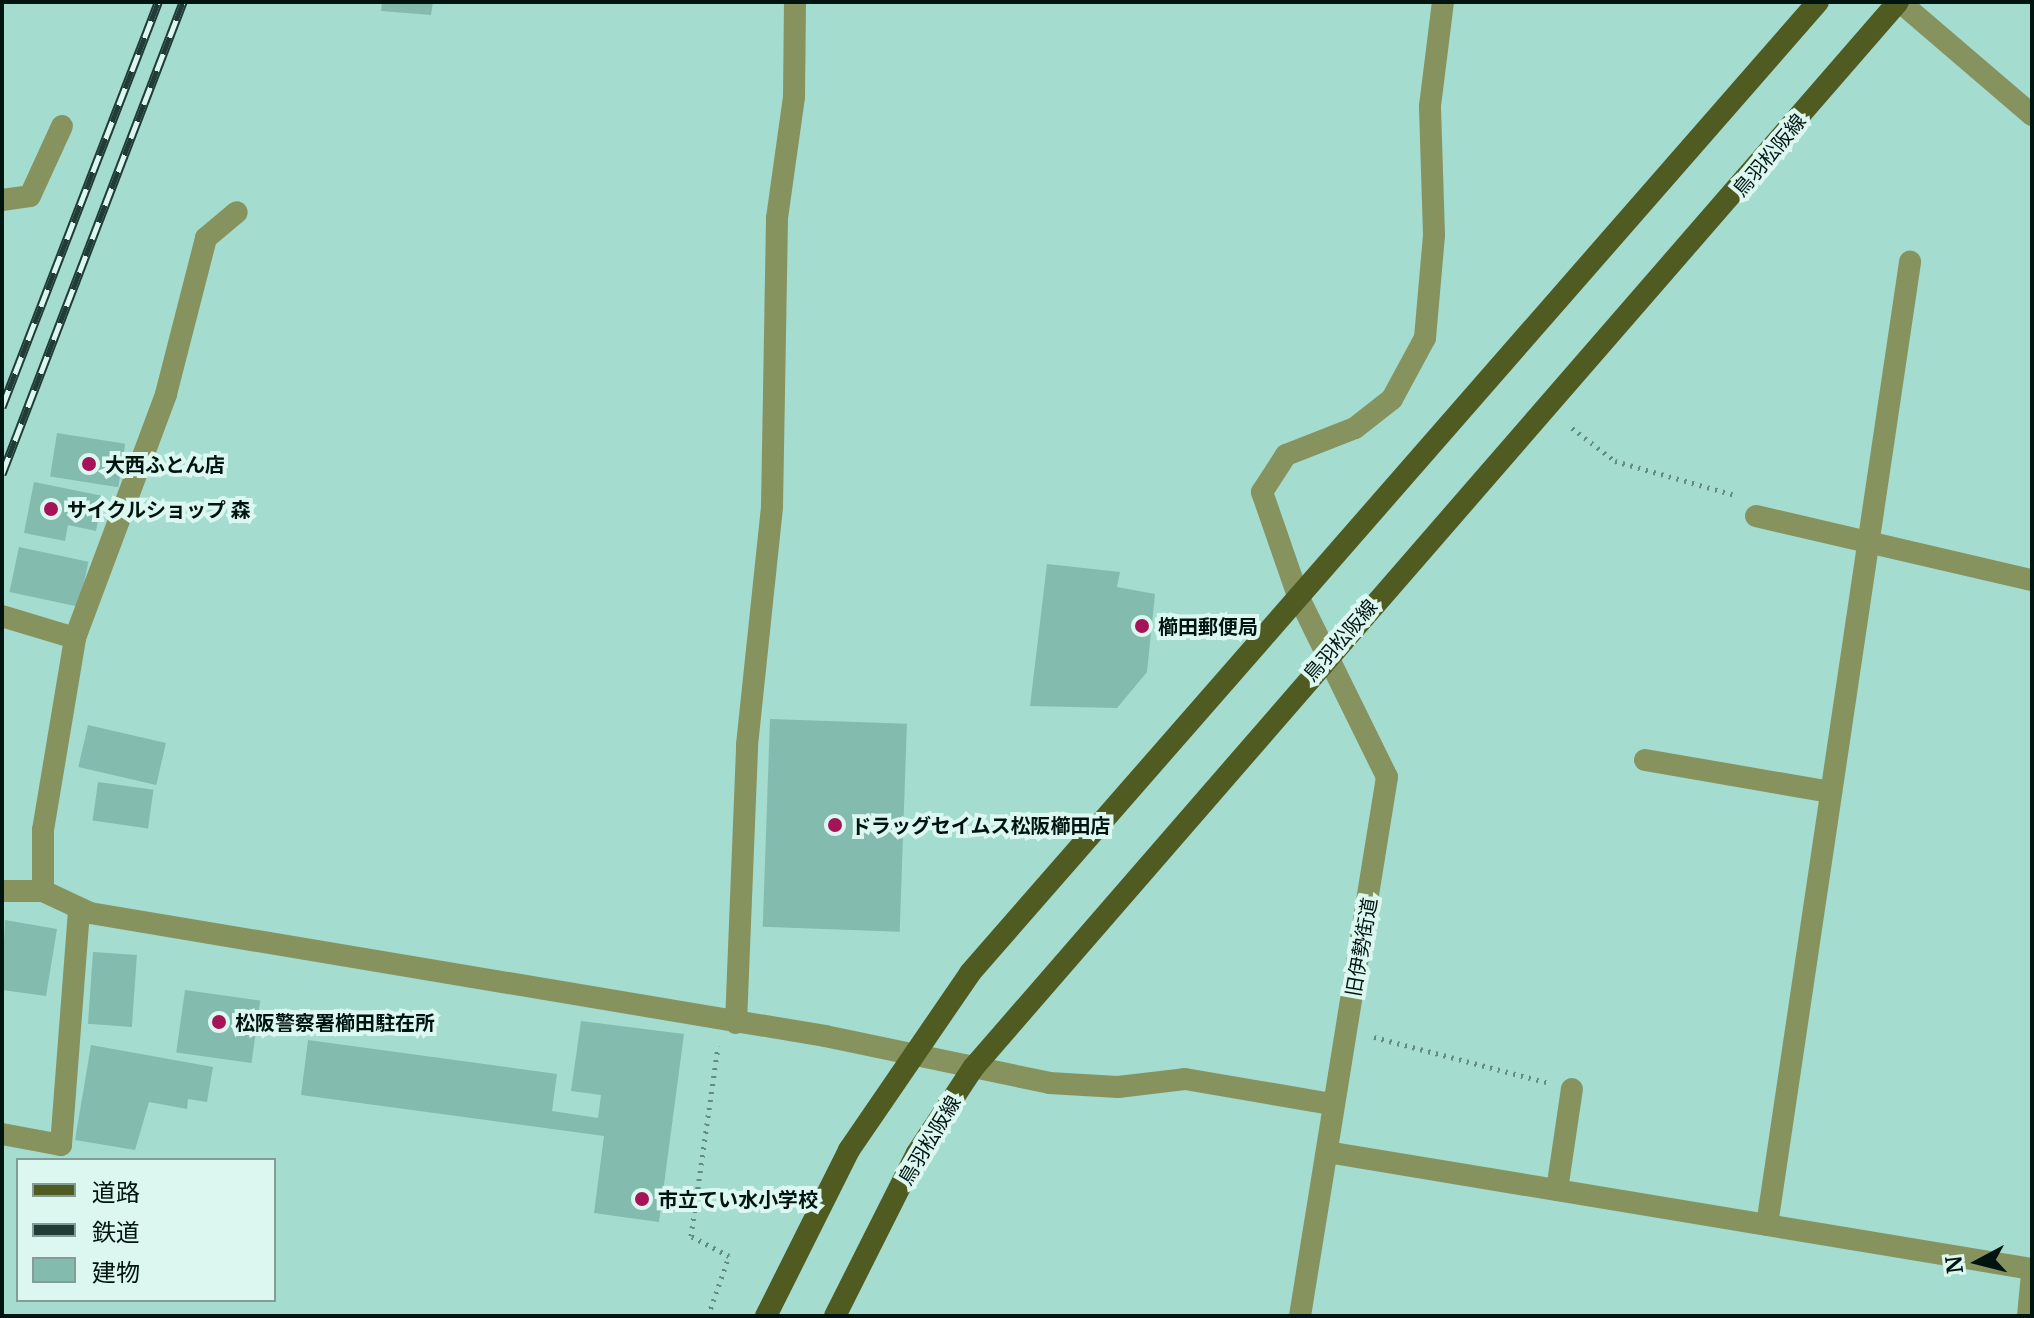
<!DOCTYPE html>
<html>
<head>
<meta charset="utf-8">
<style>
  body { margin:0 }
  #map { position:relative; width:2034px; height:1318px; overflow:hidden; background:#a4dcd0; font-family:Merriweather,"Noto Sans JP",serif }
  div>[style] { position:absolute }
  .building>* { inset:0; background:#83bbaf; transform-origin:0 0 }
  .path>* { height:5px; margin-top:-2.5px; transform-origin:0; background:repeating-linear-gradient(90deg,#628c83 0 2px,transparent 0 8px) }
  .service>* { height:22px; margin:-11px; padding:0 11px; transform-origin:11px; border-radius:11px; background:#86935f }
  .minor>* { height:22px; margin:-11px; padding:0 11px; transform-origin:11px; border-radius:11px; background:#86935f }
  .primary>* { height:22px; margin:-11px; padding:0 11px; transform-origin:11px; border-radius:11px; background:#4f5b21 }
  .rail>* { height:9px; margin-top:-4.5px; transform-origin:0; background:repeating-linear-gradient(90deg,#dbf7f0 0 18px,#213c36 0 36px); box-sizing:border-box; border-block:2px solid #213c36 }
  .dots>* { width:22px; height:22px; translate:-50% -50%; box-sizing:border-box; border:4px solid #dbf7f0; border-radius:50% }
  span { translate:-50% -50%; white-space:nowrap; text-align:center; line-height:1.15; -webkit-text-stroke:8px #dbf7f0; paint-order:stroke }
  .street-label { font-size:20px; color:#001410 }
  .poi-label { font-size:20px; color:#001410; font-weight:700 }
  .left { translate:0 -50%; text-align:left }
  .frame { position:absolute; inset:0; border:4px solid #001410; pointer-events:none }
  .legend { position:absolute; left:16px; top:1158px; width:260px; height:144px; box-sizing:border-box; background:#dbf7f0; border:2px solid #839c96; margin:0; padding:10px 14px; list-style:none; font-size:24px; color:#001410 }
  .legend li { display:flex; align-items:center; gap:16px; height:40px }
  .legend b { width:40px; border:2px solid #839c96 }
  .north { position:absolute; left:1938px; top:1222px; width:80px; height:80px; -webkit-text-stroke:6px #dbf7f0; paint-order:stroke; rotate:263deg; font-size:22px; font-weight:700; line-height:32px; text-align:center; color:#001410 }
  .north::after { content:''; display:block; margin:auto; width:28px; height:36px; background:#001410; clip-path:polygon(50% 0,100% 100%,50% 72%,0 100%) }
</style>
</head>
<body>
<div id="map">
  <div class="building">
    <div style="clip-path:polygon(382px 2px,433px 2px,431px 15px,381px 11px)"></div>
    <div style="left:57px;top:433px;width:69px;height:44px;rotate:9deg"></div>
    <div style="clip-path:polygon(34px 482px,103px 496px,96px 531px,68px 525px,65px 541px,24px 533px)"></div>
    <div style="left:19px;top:547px;width:71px;height:46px;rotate:12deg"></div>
    <div style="clip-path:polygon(1047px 564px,1120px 572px,1117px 587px,1155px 594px,1147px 672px,1117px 708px,1030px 706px)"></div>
    <div style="left:770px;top:719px;width:137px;height:208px;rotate:2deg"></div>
    <div style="left:88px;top:725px;width:80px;height:43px;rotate:13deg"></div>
    <div style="left:98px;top:782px;width:56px;height:39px;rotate:8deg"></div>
    <div style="clip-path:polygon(5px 920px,57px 929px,46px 996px,2px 990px)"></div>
    <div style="left:93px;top:952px;width:44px;height:72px;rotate:4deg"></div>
    <div style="left:185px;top:990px;width:76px;height:63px;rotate:8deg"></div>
    <div style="clip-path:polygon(581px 1021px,684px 1034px,659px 1222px,594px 1213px,604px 1136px,301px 1095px,308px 1040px,557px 1074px,552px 1111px,598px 1118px,601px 1095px,571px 1091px)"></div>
    <div style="clip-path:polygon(91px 1045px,213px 1067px,207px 1102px,188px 1099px,187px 1109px,149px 1102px,135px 1150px,75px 1140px)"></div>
  </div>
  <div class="path">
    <div style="left:1572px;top:428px;width:54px;rotate:37.5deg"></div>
    <div style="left:1615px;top:461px;width:125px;rotate:15.8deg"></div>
    <div style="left:1374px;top:1037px;width:178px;rotate:14.7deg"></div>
    <div style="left:708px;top:1316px;width:64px;rotate:-70.7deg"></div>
    <div style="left:729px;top:1256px;width:43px;rotate:-152.2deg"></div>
    <div style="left:691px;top:1236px;width:192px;rotate:-81.9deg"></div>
  </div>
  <div class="service">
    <div style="left:2px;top:1134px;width:60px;rotate:10.6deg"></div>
    <div style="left:61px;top:1145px;width:237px;rotate:-85.6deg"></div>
  </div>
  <div class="minor">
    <div style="left:1900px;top:2px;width:174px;rotate:40.6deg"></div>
    <div style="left:2px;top:200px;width:28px;rotate:-8deg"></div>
    <div style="left:30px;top:196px;width:77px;rotate:-65.4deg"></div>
    <div style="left:1756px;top:516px;width:283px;rotate:13.1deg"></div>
    <div style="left:2px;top:616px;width:76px;rotate:16.8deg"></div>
    <div style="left:1645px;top:760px;width:189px;rotate:9.8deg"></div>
    <div style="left:2px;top:891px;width:41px"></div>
    <div style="left:43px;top:891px;width:52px;rotate:25.1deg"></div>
    <div style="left:90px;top:913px;width:745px;rotate:9.5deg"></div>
    <div style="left:825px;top:1036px;width:229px;rotate:11.8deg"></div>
    <div style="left:1049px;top:1083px;width:69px;rotate:3.3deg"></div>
    <div style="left:1118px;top:1087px;width:67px;rotate:-6.8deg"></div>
    <div style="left:1185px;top:1079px;width:149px;rotate:9.7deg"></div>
    <div style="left:43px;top:891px;width:61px;rotate:-90deg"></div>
    <div style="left:43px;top:830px;width:195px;rotate:-80.5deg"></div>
    <div style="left:75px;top:638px;width:260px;rotate:-69.5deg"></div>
    <div style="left:166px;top:394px;width:161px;rotate:-75.6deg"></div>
    <div style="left:206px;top:238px;width:40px;rotate:-40deg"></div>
    <div style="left:736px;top:1023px;width:278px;rotate:-87.7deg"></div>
    <div style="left:747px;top:745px;width:240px;rotate:-84deg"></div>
    <div style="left:772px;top:506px;width:288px;rotate:-89deg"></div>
    <div style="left:777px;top:218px;width:122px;rotate:-82deg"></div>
    <div style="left:794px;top:97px;width:95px;rotate:-89.4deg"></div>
    <div style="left:1327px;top:1152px;width:715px;rotate:9.42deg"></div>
    <div style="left:1557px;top:1190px;width:102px;rotate:-81.6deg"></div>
    <div style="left:1767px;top:1225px;width:974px;rotate:-81.55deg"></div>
    <div style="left:1300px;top:1316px;width:546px;rotate:-80.83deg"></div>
    <div style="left:1387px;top:777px;width:202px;rotate:-116.2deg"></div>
    <div style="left:1298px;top:596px;width:110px;rotate:-109.1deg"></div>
    <div style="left:1262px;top:492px;width:44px;rotate:-57deg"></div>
    <div style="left:1286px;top:455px;width:74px;rotate:-21.4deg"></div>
    <div style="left:1355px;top:428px;width:47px;rotate:-38.1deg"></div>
    <div style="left:1392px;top:399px;width:69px;rotate:-61.6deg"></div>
    <div style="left:1425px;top:338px;width:103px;rotate:-85deg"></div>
    <div style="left:1434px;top:235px;width:129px;rotate:-91.8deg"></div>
    <div style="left:1430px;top:106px;width:105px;rotate:-82.9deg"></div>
    <div style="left:2028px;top:1316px;width:42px;rotate:-84.6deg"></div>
  </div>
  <div class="primary">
    <div style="left:766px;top:1316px;width:186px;rotate:-63.4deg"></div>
    <div style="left:849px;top:1150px;width:214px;rotate:-55.6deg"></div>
    <div style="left:970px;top:973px;width:1289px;rotate:-48.87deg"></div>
    <div style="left:835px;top:1316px;width:182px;rotate:-63.3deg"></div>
    <div style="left:917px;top:1153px;width:102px;rotate:-56.6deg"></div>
    <div style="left:973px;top:1068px;width:1411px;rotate:-49.05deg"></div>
  </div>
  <div class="rail">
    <div style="left:2px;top:407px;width:434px;rotate:-68.9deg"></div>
    <div style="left:2px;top:474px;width:506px;rotate:-69.02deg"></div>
  </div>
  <div class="dots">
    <div style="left:89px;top:464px;background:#a41457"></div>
    <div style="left:51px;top:509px;background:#a41457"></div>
    <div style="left:1142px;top:626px;background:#a41457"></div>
    <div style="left:835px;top:825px;background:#a41457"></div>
    <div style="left:219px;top:1022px;background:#a41457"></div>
    <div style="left:642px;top:1199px;background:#a41457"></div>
  </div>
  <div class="street-label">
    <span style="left:1769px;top:155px;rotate:-50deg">鳥羽松阪線</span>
    <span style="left:1340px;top:640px;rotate:-49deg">鳥羽松阪線</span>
    <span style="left:1361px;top:947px;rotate:-80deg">旧伊勢街道</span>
    <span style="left:929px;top:1140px;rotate:-59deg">鳥羽松阪線</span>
  </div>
  <div class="poi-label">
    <span class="left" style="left:105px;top:464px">大西ふとん店</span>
    <span class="left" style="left:67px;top:509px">サイクルショップ 森</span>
    <span class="left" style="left:1158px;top:626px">櫛田郵便局</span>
    <span class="left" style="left:851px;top:825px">ドラッグセイムス松阪櫛田店</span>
    <span class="left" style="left:235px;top:1022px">松阪警察署櫛田駐在所</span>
    <span class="left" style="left:658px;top:1199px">市立てい水小学校</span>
  </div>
  <div class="frame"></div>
  <ul class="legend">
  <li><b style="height:10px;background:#4f5b21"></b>道路</li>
  <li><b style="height:10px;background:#213c36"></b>鉄道</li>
  <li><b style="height:22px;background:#83bbaf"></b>建物</li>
  </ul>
  <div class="north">N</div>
</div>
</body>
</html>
